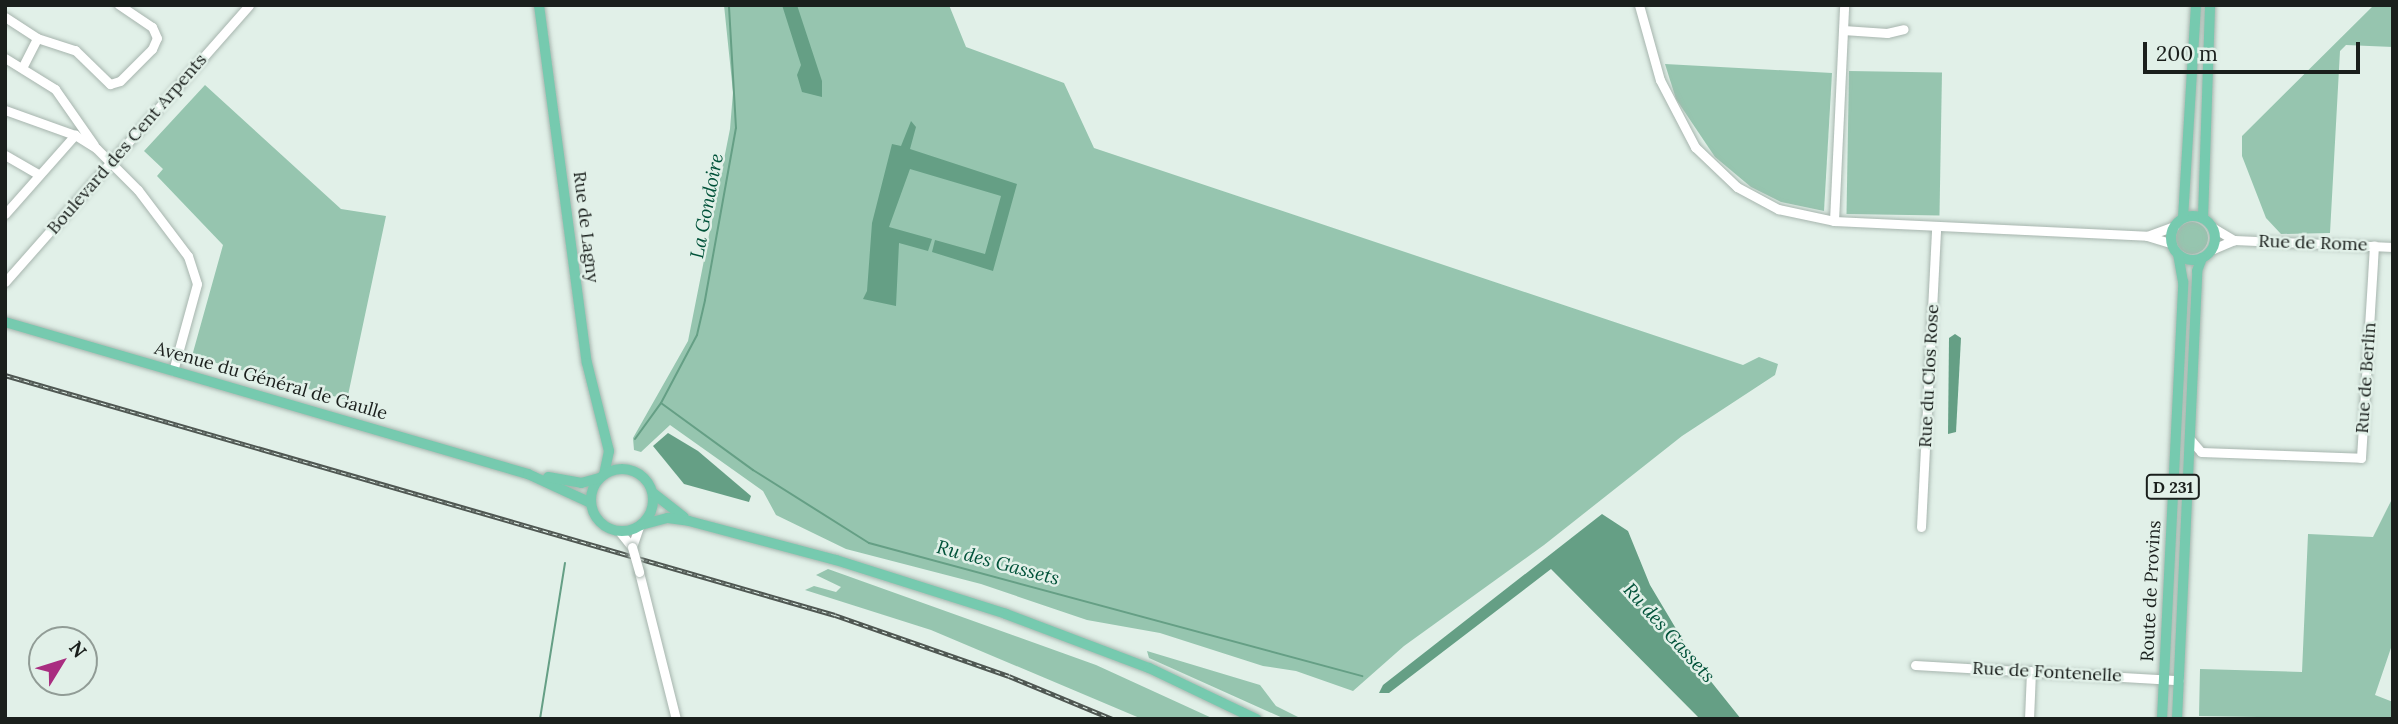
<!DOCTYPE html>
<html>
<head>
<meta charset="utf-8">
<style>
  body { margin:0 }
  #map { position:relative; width:2398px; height:724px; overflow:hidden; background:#e1f0e8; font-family:Lora,serif }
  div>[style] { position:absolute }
  .green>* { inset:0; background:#96c5af; transform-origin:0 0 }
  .round { border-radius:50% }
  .water>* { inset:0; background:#659f85 }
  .stream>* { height:2px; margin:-1px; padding:0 1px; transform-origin:1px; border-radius:1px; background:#659f85 }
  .roads { filter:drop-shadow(0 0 2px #a7b5ae) drop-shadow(0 0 2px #a7b5ae) }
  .minor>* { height:9px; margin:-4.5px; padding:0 4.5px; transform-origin:4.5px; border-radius:4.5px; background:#fff }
  .major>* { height:10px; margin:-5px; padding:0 5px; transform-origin:5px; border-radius:5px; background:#76caaf }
  .major>.ring { margin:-5px; padding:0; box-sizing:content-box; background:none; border:10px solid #76caaf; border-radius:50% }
  .rail>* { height:4.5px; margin-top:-2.25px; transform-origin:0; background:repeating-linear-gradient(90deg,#e1f0e8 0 5px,#4f5752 0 10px); box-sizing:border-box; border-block:2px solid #4f5752 }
  .bridges { filter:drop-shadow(0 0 2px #a7b5ae) drop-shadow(0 0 2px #a7b5ae) }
  .minor-bridge>* { height:9px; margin:-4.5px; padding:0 4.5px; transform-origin:4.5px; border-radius:4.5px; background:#fff }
  span { translate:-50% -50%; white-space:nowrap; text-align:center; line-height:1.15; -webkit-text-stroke:5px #e1f0e8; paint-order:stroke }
  .shield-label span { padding:2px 5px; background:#e1f0e8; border:2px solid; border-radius:5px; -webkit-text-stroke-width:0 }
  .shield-label { font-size:16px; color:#1a1f1c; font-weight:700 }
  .street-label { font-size:18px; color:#1a1f1c }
  .water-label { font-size:19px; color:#005239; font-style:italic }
  .frame { position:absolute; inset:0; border:7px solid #1a1f1c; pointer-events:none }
  .north { position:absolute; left:28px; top:626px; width:70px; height:70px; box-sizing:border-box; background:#e1f0e8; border:2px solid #919c96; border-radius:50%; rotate:52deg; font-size:19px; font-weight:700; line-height:28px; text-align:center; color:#1a1f1c }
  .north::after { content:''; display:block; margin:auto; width:24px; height:32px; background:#a92d80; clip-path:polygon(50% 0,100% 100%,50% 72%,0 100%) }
  .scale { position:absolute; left:2143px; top:42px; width:217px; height:32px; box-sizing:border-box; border:4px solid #1a1f1c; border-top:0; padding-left:9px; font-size:21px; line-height:24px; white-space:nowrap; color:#1a1f1c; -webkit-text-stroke:5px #e1f0e8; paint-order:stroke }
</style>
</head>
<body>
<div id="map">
  <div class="green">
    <div style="clip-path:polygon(724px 5px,949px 5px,966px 47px,1064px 83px,1094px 148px,1743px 365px,1759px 357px,1778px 364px,1775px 375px,1682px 436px,1544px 545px,1404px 646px,1353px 691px,1296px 671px,1263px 666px,1160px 633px,1087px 620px,981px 584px,846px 549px,776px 515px,763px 491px,670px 425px,641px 452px,634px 450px,633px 438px,688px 341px,730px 129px,733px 92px)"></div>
    <div style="clip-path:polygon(2374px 5px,2393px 5px,2393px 47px,2346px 45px,2340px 51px,2330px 233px,2281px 234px,2266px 218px,2242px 156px,2242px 136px)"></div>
    <div style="clip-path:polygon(1665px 64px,1832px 73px,1824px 211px,1781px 202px,1751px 187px,1715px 157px,1676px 99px)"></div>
    <div style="left:1849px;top:71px;width:93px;height:143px;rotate:1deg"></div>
    <div style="clip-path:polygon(205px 85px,341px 209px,386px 216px,347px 400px,192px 356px,223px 245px,157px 176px,163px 169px,144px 151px)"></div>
    <div class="round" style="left:2176px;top:222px;width:32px;height:32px"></div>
    <div style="clip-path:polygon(2393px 497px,2393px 642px,2375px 695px,2393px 702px,2393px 719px,2199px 716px,2200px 669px,2302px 672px,2308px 534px,2373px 537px)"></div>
    <div style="clip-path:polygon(828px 569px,1096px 665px,1214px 719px,1142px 719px,931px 630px,805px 590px,814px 586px,836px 592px,841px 587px,816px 575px)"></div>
    <div style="clip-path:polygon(1147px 651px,1260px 685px,1276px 706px,1302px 719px,1285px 719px,1149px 658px)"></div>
  </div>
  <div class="water">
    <div style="clip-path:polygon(782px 5px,797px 5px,822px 81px,822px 97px,802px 92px,797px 75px,801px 65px)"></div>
    <div style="clip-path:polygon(911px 121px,916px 127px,910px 149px,1017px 184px,993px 271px,932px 252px,935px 240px,985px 254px,1001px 196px,910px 169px,889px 227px,932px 239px,928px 251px,899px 243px,896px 306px,863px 299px,867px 291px,872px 223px,892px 144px,901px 146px)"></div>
    <div style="clip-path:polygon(1955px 334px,1961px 338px,1956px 432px,1948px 434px,1949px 338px)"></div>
    <div style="clip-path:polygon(668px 433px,698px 451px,751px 496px,749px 502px,684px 484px,653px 446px)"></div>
    <div style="clip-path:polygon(1602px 514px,1628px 531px,1650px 585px,1697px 664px,1741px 719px,1700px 719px,1551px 569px,1389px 693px,1379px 693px,1383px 685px)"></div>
  </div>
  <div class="stream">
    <div style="left:661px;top:403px;width:114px;rotate:36.1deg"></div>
    <div style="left:753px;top:470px;width:137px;rotate:32.2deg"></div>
    <div style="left:869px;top:543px;width:511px;rotate:15.1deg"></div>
    <div style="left:635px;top:439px;width:44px;rotate:-54.2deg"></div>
    <div style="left:661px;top:403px;width:77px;rotate:-62.1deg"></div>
    <div style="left:697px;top:335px;width:36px;rotate:-77deg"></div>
    <div style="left:705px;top:300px;width:175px;rotate:-79.8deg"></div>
    <div style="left:736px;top:128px;width:123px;rotate:-93.3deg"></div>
    <div style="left:540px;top:719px;width:158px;rotate:-80.9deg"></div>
  </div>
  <div class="roads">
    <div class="minor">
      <div style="left:1639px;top:5px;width:78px;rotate:74.4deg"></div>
      <div style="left:1660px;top:80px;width:76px;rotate:62.4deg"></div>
      <div style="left:1695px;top:147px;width:58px;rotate:43.6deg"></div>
      <div style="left:1737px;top:187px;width:47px;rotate:28.2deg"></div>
      <div style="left:1778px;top:209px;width:57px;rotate:12.1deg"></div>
      <div style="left:1834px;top:221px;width:313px;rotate:2.7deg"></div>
      <div style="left:2147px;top:236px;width:24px;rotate:17deg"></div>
      <div style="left:5px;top:17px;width:38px;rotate:33deg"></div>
      <div style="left:37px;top:38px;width:40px;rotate:18deg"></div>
      <div style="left:75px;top:50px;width:49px;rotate:44.2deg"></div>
      <div style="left:110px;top:84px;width:10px;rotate:-17deg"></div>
      <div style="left:120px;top:81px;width:45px;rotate:-45deg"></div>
      <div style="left:152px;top:49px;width:12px;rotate:-66deg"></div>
      <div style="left:157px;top:38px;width:12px;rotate:-114deg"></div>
      <div style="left:152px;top:27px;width:40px;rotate:-146deg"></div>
      <div style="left:1843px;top:30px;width:44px;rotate:3.9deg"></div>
      <div style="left:1887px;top:33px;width:17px;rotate:-13deg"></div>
      <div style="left:5px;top:58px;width:59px;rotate:31.8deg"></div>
      <div style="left:55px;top:89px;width:68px;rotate:55.1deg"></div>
      <div style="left:23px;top:66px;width:31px;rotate:-63deg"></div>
      <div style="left:5px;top:110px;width:74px;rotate:19.7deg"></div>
      <div style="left:75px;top:135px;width:25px;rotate:32deg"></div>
      <div style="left:96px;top:148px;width:59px;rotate:45deg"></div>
      <div style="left:138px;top:190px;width:83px;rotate:52.9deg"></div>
      <div style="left:188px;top:256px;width:29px;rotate:72deg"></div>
      <div style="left:197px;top:284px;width:90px;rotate:105.4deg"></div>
      <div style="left:5px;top:155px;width:39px;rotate:30deg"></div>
      <div style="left:5px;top:214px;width:106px;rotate:-48.5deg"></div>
      <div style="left:1834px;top:221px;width:216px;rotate:-87.3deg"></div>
      <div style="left:2212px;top:227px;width:26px;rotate:31deg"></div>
      <div style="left:2234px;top:240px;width:159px;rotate:2.5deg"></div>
      <div style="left:2147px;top:236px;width:29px;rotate:-20deg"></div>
      <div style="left:2213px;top:249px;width:23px;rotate:-23deg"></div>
      <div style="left:5px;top:282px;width:369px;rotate:-48.6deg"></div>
      <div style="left:2189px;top:438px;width:18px;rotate:49deg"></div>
      <div style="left:2201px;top:452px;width:160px;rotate:2.1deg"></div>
      <div style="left:2361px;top:458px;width:213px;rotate:-86.5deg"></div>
      <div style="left:1921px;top:527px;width:301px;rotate:-87.1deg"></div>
      <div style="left:619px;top:531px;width:21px;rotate:51deg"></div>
      <div style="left:632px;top:547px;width:21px;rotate:-71deg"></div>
      <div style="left:639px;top:572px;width:152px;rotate:75.9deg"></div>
      <div style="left:1915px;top:665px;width:264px;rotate:3.3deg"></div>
      <div style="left:2029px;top:719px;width:48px;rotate:-87.6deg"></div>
    </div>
    <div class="major">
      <div style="left:539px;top:5px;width:361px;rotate:82.4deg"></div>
      <div style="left:587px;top:363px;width:91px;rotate:76deg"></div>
      <div style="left:609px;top:451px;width:24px;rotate:102deg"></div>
      <div class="ring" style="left:2171px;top:216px;width:34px;height:34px"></div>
      <div style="left:2183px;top:218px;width:213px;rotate:-86.5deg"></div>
      <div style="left:2203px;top:218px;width:213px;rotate:-88.1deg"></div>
      <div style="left:5px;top:322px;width:545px;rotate:16.21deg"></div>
      <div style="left:528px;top:474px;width:69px;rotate:24.7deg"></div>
      <div class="ring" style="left:591px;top:469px;width:52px;height:52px"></div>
      <div style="left:548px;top:477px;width:34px;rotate:10deg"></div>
      <div style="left:581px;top:483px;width:20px;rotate:-15deg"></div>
      <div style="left:653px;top:493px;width:39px;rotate:38deg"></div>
      <div style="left:641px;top:525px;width:28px;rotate:-15deg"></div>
      <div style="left:668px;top:518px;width:21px;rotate:8deg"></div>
      <div style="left:689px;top:521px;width:152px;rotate:14.9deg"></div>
      <div style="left:836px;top:560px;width:178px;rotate:17.6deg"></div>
      <div style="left:1006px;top:614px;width:153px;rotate:20.7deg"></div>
      <div style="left:1149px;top:668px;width:119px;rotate:25.5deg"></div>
      <div style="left:2162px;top:719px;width:438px;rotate:-87.2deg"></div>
      <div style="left:2183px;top:282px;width:27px;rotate:-100deg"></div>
      <div style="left:2177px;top:719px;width:448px;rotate:-87.4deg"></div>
      <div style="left:2197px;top:271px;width:14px;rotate:-69deg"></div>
    </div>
  </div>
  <div class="rail">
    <div style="left:5px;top:375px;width:864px;rotate:16.13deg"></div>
    <div style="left:835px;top:615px;width:184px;rotate:19.3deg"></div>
    <div style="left:1009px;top:676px;width:113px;rotate:22.5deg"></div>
  </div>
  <div class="bridges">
    <div class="minor-bridge">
      <div style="left:632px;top:547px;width:26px;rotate:74deg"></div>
    </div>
  </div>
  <div class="shield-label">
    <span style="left:2173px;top:487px">D 231</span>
  </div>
  <div class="street-label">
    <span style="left:127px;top:144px;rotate:-49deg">Boulevard des Cent Arpents</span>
    <span style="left:586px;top:227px;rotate:83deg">Rue de Lagny</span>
    <span style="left:2313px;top:243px;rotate:2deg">Rue de Rome</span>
    <span style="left:1929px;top:376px;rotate:-87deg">Rue du Clos Rose</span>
    <span style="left:2366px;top:378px;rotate:-86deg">Rue de Berlin</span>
    <span style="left:271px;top:381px;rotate:16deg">Avenue du Général de Gaulle</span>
    <span style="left:2151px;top:591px;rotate:-87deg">Route de Provins</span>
    <span style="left:2047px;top:672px;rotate:3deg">Rue de Fontenelle</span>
  </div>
  <div class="water-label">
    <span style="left:707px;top:206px;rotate:-79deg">La Gondoire</span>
    <span style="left:998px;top:563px;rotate:15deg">Ru des Gassets</span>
    <span style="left:1669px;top:633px;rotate:48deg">Ru des Gassets</span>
  </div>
  <div class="frame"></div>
  <div class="north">N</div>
  <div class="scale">200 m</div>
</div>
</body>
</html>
